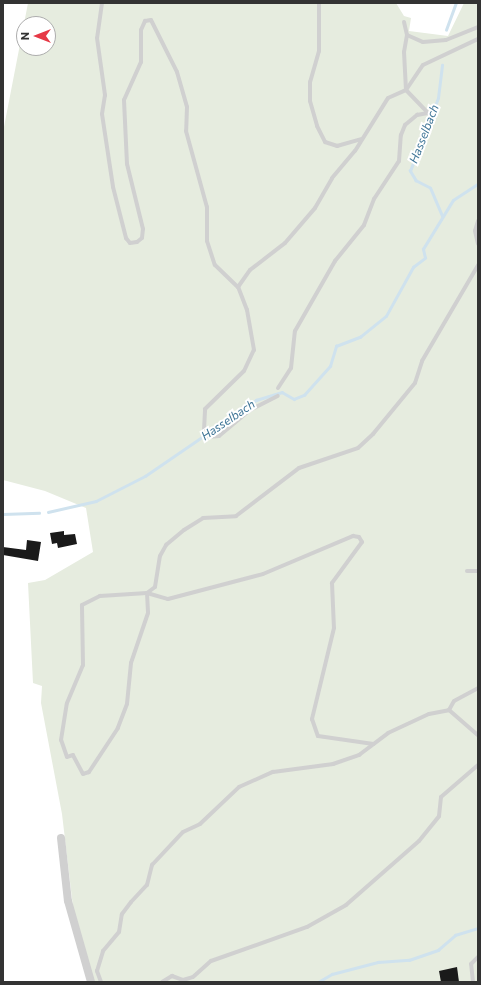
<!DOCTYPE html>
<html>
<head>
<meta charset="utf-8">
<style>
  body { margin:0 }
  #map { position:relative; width:481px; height:985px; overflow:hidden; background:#fff; font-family:Commissioner,sans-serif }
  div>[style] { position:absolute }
  .green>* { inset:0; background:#e6ecdf }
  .stream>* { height:2.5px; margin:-1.25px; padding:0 1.25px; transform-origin:1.25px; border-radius:1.25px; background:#cfe2ee }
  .building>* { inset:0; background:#1a1a1a }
  .service>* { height:4px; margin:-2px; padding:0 2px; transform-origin:2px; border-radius:2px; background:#d0d0d0 }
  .minor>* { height:8px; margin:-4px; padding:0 4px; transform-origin:4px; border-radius:4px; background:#d0d0d0 }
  span { translate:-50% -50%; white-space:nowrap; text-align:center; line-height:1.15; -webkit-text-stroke:4px #fff; paint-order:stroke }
  .water-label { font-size:12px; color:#3f7597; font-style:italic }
  .frame { position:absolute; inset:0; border:4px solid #333; pointer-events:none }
  .north { position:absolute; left:16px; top:16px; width:40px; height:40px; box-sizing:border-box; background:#fff; border:1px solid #adadad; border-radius:50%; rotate:270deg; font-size:11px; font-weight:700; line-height:16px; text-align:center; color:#333 }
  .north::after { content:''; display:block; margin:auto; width:14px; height:18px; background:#e63946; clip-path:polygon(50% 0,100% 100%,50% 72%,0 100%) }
</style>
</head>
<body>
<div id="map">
  <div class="green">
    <div style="clip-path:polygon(evenodd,28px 3px,396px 3px,404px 16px,411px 18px,409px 31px,448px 36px,464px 3px,478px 3px,478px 982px,94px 982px,73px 907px,62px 814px,41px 703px,42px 686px,33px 683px,28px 583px,45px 580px,93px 552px,86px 508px,45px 491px,3px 480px,3px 132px,28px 3px,24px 24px,48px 24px,48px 48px,24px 48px,24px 24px)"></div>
  </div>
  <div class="stream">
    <div style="left:446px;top:30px;width:29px;rotate:-70deg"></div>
    <div style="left:442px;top:216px;width:30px;rotate:-113deg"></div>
    <div style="left:430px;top:188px;width:16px;rotate:-153deg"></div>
    <div style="left:416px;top:181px;width:12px;rotate:-121deg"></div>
    <div style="left:410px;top:171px;width:78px;rotate:-69deg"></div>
    <div style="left:438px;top:98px;width:33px;rotate:-83deg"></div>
    <div style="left:48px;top:512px;width:49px;rotate:-12.9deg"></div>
    <div style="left:96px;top:501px;width:55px;rotate:-27deg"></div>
    <div style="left:145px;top:476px;width:135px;rotate:-34.4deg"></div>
    <div style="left:256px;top:400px;width:27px;rotate:-17deg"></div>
    <div style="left:282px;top:392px;width:14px;rotate:30deg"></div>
    <div style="left:294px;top:399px;width:11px;rotate:-22deg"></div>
    <div style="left:304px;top:395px;width:39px;rotate:-48deg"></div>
    <div style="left:330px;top:366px;width:21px;rotate:-73deg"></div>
    <div style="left:336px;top:346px;width:26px;rotate:-21deg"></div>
    <div style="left:360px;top:337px;width:33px;rotate:-39deg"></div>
    <div style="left:386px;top:316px;width:56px;rotate:-61.1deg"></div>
    <div style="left:413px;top:267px;width:15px;rotate:-37deg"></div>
    <div style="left:425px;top:258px;width:9px;rotate:-103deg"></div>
    <div style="left:423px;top:249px;width:57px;rotate:-58.5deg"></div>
    <div style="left:453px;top:200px;width:30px;rotate:-33deg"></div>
    <div style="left:3px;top:514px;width:36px;rotate:-2deg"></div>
    <div style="left:318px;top:982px;width:16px;rotate:-30deg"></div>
    <div style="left:332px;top:974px;width:48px;rotate:-14.6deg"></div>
    <div style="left:378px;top:962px;width:31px;rotate:-4deg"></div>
    <div style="left:409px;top:960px;width:31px;rotate:-19deg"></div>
    <div style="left:438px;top:950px;width:23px;rotate:-41deg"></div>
    <div style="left:455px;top:935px;width:24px;rotate:-17deg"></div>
  </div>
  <div class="building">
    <div style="clip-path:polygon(64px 531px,64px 535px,75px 534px,77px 544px,58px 548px,57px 543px,52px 544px,50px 533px)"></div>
    <div style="clip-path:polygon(27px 540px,41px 542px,38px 561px,3px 555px,3px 547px,26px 550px)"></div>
    <div style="clip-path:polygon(457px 967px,459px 982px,441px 982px,439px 971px)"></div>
  </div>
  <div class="service">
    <div style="left:102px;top:3px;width:35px;rotate:98deg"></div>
    <div style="left:97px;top:38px;width:58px;rotate:82deg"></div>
    <div style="left:105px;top:95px;width:19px;rotate:99deg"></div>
    <div style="left:102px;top:114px;width:74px;rotate:81.4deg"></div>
    <div style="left:113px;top:187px;width:53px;rotate:75.7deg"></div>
    <div style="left:126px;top:238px;width:6px;rotate:51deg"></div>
    <div style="left:130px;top:243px;width:7px;rotate:-8deg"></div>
    <div style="left:137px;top:242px;width:6px;rotate:-39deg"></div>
    <div style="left:142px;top:238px;width:9px;rotate:-84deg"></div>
    <div style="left:143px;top:229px;width:67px;rotate:-103.8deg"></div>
    <div style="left:127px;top:164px;width:64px;rotate:-92.7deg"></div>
    <div style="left:124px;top:100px;width:42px;rotate:-65.9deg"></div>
    <div style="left:141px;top:62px;width:32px;rotate:-90deg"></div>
    <div style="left:141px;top:30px;width:10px;rotate:-66deg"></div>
    <div style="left:145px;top:21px;width:6px;rotate:-9deg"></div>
    <div style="left:151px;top:20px;width:58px;rotate:63.4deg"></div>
    <div style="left:177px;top:72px;width:36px;rotate:74deg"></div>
    <div style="left:187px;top:107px;width:24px;rotate:92deg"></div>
    <div style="left:186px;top:131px;width:79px;rotate:74.6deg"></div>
    <div style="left:207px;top:207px;width:34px;rotate:90deg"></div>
    <div style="left:207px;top:241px;width:25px;rotate:72deg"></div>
    <div style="left:215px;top:265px;width:32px;rotate:44deg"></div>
    <div style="left:238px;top:287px;width:21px;rotate:-55deg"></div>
    <div style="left:250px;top:270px;width:44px;rotate:-37.6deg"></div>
    <div style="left:285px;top:243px;width:46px;rotate:-49.4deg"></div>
    <div style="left:315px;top:208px;width:34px;rotate:-60deg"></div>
    <div style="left:332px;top:178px;width:35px;rotate:-50deg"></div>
    <div style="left:355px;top:151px;width:62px;rotate:-58.1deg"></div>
    <div style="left:388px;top:98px;width:20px;rotate:-24deg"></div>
    <div style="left:406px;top:90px;width:32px;rotate:46deg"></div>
    <div style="left:319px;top:3px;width:48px;rotate:90deg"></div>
    <div style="left:319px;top:51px;width:32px;rotate:106deg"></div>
    <div style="left:310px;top:82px;width:19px;rotate:90deg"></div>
    <div style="left:310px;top:101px;width:26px;rotate:74deg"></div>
    <div style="left:317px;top:126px;width:18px;rotate:63deg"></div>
    <div style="left:325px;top:142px;width:13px;rotate:18deg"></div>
    <div style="left:337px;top:146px;width:26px;rotate:-16deg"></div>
    <div style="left:404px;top:22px;width:13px;rotate:77deg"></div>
    <div style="left:407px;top:35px;width:17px;rotate:24deg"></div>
    <div style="left:423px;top:42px;width:23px;rotate:-5deg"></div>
    <div style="left:446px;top:40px;width:35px;rotate:-22deg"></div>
    <div style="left:406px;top:90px;width:30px;rotate:-56deg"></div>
    <div style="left:423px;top:65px;width:61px;rotate:-25.3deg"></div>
    <div style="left:406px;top:90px;width:38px;rotate:-93deg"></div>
    <div style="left:404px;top:52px;width:17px;rotate:-80deg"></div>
    <div style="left:478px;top:221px;width:10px;rotate:107deg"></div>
    <div style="left:475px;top:231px;width:13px;rotate:77deg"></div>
    <div style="left:278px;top:388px;width:24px;rotate:-57deg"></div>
    <div style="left:291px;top:368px;width:37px;rotate:-84deg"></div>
    <div style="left:295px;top:331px;width:81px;rotate:-60.3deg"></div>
    <div style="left:335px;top:261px;width:46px;rotate:-51.1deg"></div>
    <div style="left:364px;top:225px;width:28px;rotate:-69deg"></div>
    <div style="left:374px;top:199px;width:45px;rotate:-56.7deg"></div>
    <div style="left:399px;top:161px;width:26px;rotate:-86deg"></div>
    <div style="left:401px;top:135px;width:11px;rotate:-68deg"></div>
    <div style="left:405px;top:125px;width:16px;rotate:-40deg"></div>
    <div style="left:417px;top:115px;width:11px;rotate:-10deg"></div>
    <div style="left:204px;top:430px;width:21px;rotate:-87deg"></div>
    <div style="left:205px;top:409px;width:54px;rotate:-44.3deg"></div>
    <div style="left:244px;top:371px;width:23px;rotate:-65deg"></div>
    <div style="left:254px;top:350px;width:41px;rotate:-99.9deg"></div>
    <div style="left:247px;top:310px;width:25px;rotate:-111deg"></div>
    <div style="left:208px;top:437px;width:11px;rotate:-5deg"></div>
    <div style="left:219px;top:436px;width:40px;rotate:-40deg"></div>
    <div style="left:250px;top:410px;width:31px;rotate:-27deg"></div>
    <div style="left:467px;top:571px;width:11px"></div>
    <div style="left:147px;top:593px;width:20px;rotate:87deg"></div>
    <div style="left:148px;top:613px;width:53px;rotate:108.8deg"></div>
    <div style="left:131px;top:663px;width:41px;rotate:95.6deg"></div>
    <div style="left:127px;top:704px;width:26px;rotate:111deg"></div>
    <div style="left:118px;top:728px;width:53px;rotate:123.4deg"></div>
    <div style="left:89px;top:772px;width:6px;rotate:162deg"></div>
    <div style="left:83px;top:774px;width:21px;rotate:-118deg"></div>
    <div style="left:73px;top:755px;width:6px;rotate:162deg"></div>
    <div style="left:67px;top:757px;width:18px;rotate:-109deg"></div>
    <div style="left:61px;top:740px;width:37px;rotate:-81deg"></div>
    <div style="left:67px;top:703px;width:41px;rotate:-67.2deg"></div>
    <div style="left:83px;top:665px;width:60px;rotate:-91deg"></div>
    <div style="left:82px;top:605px;width:20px;rotate:-27deg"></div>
    <div style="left:100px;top:596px;width:47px;rotate:-3.7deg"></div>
    <div style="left:147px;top:593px;width:22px;rotate:16deg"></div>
    <div style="left:168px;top:599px;width:98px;rotate:-14.7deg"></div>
    <div style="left:263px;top:574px;width:98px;rotate:-22.9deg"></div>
    <div style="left:353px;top:536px;width:6px;rotate:9deg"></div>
    <div style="left:359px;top:537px;width:6px;rotate:59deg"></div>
    <div style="left:362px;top:542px;width:51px;rotate:126.2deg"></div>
    <div style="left:332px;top:583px;width:45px;rotate:87.5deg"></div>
    <div style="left:334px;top:628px;width:94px;rotate:103.6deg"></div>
    <div style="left:312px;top:719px;width:18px;rotate:71deg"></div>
    <div style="left:318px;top:736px;width:56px;rotate:8.3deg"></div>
    <div style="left:147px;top:593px;width:10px;rotate:-37deg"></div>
    <div style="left:155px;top:587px;width:31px;rotate:-81deg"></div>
    <div style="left:160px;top:556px;width:13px;rotate:-61deg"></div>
    <div style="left:166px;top:545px;width:23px;rotate:-40deg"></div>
    <div style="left:184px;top:530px;width:22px;rotate:-32deg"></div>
    <div style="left:203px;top:518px;width:33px;rotate:-3deg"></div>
    <div style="left:236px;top:516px;width:79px;rotate:-37.3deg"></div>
    <div style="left:299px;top:468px;width:62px;rotate:-18.7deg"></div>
    <div style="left:358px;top:448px;width:21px;rotate:-43deg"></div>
    <div style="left:373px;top:434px;width:66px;rotate:-50.5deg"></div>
    <div style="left:415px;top:383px;width:23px;rotate:-72deg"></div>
    <div style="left:422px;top:361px;width:111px;rotate:-59.7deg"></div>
    <div style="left:449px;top:710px;width:10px;rotate:-61deg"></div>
    <div style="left:454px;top:701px;width:27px;rotate:-28deg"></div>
    <div style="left:101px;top:982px;width:12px;rotate:-110deg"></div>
    <div style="left:97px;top:971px;width:21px;rotate:-73deg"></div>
    <div style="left:103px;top:951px;width:25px;rotate:-50deg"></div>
    <div style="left:119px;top:932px;width:18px;rotate:-81deg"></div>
    <div style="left:122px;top:914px;width:15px;rotate:-53deg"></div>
    <div style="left:131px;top:902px;width:23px;rotate:-47deg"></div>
    <div style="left:147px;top:885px;width:21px;rotate:-76deg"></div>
    <div style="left:152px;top:865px;width:45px;rotate:-46.8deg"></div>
    <div style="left:183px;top:832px;width:19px;rotate:-25deg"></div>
    <div style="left:200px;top:824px;width:54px;rotate:-43.5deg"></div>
    <div style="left:239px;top:787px;width:37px;rotate:-24deg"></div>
    <div style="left:273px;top:772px;width:61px;rotate:-7.6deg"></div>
    <div style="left:333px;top:764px;width:28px;rotate:-19deg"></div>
    <div style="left:359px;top:755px;width:36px;rotate:-37deg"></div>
    <div style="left:388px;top:733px;width:45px;rotate:-24.9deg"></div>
    <div style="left:429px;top:714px;width:20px;rotate:-11deg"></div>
    <div style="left:449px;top:710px;width:38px;rotate:41deg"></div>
    <div style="left:162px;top:982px;width:12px;rotate:-31deg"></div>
    <div style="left:172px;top:976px;width:12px;rotate:20deg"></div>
    <div style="left:183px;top:980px;width:10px;rotate:-17deg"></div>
    <div style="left:193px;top:977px;width:24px;rotate:-42deg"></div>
    <div style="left:211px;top:961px;width:102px;rotate:-19.5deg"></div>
    <div style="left:307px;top:927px;width:45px;rotate:-29.4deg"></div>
    <div style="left:346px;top:905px;width:97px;rotate:-41.2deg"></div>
    <div style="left:419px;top:841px;width:32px;rotate:-51deg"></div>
    <div style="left:439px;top:816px;width:19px;rotate:-84deg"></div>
    <div style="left:441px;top:797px;width:49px;rotate:-40.9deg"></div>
    <div style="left:473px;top:982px;width:18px;rotate:-96deg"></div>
    <div style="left:471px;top:964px;width:10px;rotate:-45deg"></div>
  </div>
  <div class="minor">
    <div style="left:61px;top:838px;width:63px;rotate:83.7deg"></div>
    <div style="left:68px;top:901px;width:84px;rotate:74.1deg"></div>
  </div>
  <div class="water-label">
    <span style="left:424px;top:134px;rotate:-69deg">Hasselbach</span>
    <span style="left:228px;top:420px;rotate:-34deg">Hasselbach</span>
  </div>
  <div class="frame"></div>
  <div class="north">N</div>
</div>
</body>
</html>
